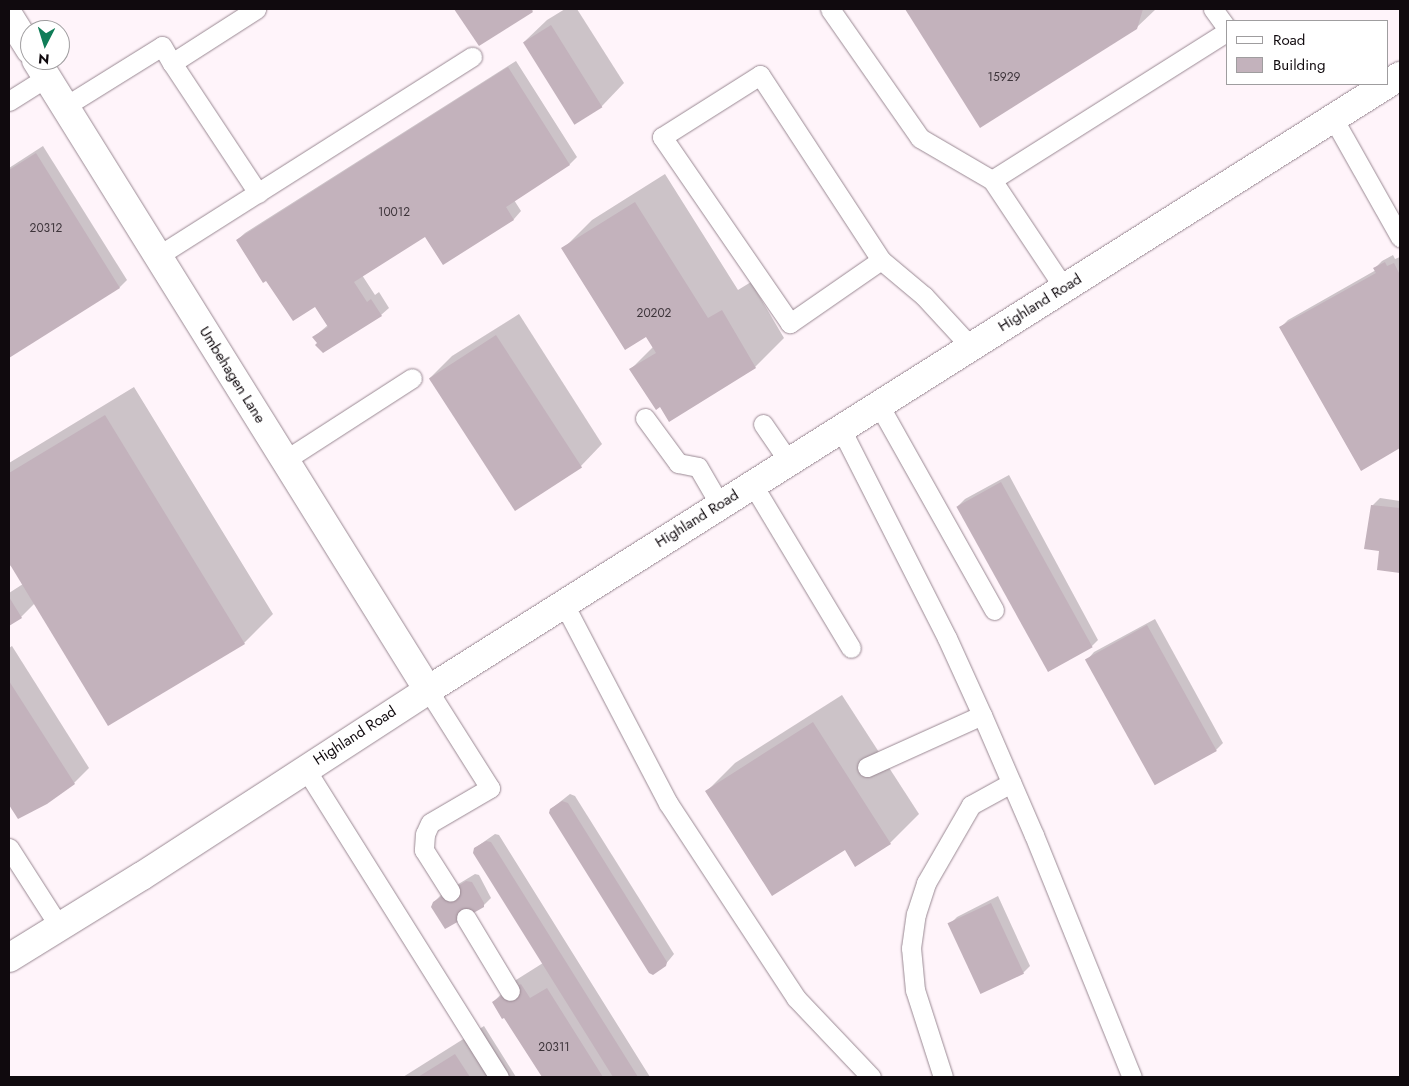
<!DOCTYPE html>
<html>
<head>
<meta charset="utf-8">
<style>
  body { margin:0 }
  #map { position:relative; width:1409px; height:1086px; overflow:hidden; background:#fff4fa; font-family:Jost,sans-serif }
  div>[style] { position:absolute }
  .shadow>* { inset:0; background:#0003 }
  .building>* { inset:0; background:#c3b2bc; transform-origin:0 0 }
  .roads { filter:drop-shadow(0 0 1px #9a8993) drop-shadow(0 0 1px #9a8993) }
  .lane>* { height:19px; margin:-9.5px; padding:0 9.5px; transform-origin:9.5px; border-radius:9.5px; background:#fff }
  .street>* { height:28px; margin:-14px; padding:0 14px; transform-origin:14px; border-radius:14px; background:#fff }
  .secondary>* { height:28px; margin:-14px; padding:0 14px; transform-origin:14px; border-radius:14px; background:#fff }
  span { translate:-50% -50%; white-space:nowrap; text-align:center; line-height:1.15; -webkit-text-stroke:4px #fff; paint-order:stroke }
  .number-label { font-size:12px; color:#3d343a }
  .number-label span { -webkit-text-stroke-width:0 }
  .street-label { font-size:15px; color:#100a0e }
  .frame { position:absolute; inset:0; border:10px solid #100a0e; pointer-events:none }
  .legend { position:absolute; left:1226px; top:20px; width:162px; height:65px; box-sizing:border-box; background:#fff; border:1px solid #9f9d9f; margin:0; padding:6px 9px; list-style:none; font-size:15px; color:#100a0e }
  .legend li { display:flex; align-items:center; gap:10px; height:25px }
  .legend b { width:25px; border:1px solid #9f9d9f }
  .north { position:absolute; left:20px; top:20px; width:50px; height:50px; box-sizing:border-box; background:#fff; border:1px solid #9f9d9f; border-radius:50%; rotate:185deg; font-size:14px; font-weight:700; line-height:20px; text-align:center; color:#100a0e }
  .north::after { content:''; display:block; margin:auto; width:18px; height:22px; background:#107d58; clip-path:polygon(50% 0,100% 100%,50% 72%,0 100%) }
</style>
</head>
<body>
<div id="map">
  <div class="shadow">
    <div style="clip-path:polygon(456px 9px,535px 9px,479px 45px)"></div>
    <div style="clip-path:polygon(565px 9px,577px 9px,624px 83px,602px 106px,575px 123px,524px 42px,547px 20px)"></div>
    <div style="clip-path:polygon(906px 9px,1156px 9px,1136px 28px,980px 126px)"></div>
    <div style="clip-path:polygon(516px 61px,577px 157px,570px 164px,514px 200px,521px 211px,514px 219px,444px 263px,426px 235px,362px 275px,375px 295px,379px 292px,389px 308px,381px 315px,318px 343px,314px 337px,328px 325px,315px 305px,237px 240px,245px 233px)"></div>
    <div style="clip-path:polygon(43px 146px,127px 280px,120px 287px,9px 356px,9px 168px)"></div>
    <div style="clip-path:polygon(665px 174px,738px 290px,751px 282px,784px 338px,755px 367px,660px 406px,631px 369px,653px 347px,646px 336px,563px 249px,592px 220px)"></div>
    <div style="clip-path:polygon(1393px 255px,1395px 259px,1400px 257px,1400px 447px,1361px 469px,1281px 327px,1288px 320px,1376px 270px,1375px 268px,1382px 261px)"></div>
    <div style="clip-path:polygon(519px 314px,602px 444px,580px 467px,430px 378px,452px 356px)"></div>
    <div style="clip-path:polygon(134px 387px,273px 614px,244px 643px,35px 603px,21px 617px,9px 624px,9px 593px,23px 584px,11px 565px,9px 568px,9px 463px)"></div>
    <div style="clip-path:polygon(1009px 475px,1098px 640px,1091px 647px,958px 506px,965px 499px)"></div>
    <div style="clip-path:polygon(1380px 498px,1400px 501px,1400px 572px,1378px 569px,1381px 550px,1372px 506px)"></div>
    <div style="clip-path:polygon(1155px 619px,1223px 743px,1216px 750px,1087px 660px,1094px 652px)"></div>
    <div style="clip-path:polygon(12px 646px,89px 768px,74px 783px,18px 818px,9px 802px,9px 648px)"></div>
    <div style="clip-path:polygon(842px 695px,919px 814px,890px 843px,845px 849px,707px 791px,735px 763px)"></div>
    <div style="clip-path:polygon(570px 794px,575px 796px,674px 954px,665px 965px,551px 809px)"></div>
    <div style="clip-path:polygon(495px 834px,499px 835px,650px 1077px,543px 1077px,505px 1016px,493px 1002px,516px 980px,543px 963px,475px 848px)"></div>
    <div style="clip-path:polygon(475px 874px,479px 875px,491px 898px,483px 906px,446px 928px,434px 902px,442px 894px)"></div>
    <div style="clip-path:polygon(998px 896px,1030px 966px,1023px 973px,949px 925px,957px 917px)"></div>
    <div style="clip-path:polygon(484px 1026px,516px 1077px,403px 1077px)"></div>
  </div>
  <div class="building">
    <div style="clip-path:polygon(454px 9px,531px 9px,533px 12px,479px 46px)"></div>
    <div style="clip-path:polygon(905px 9px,1143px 9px,1137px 29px,980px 128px)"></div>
    <div style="left:551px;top:25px;width:97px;height:33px;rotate:58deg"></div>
    <div style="clip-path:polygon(508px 67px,570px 165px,506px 207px,514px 220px,443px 265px,425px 237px,354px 282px,367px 302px,371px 299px,382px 316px,323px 353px,315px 345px,317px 343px,312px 337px,328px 327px,315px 307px,293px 321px,266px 281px,263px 283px,236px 240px)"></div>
    <div style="clip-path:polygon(36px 153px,120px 288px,9px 358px,9px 170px)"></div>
    <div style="clip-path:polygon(635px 202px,708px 318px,722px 310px,756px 368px,669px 422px,660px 407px,656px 410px,629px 369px,656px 353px,646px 337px,625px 350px,561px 248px)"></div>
    <div style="clip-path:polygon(1385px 262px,1387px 266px,1394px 263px,1400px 275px,1400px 448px,1361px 471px,1279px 327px,1376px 273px,1373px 268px)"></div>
    <div style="left:496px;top:335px;width:158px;height:80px;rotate:57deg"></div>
    <div style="clip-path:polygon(105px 415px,245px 644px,108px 726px,9px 563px,9px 473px)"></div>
    <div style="left:1001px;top:482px;width:189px;height:51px;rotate:61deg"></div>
    <div style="clip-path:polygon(1371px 505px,1400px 508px,1400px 573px,1377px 570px,1379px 551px,1364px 549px)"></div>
    <div style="clip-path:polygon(9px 597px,22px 618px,9px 626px)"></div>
    <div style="left:1147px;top:625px;width:144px;height:71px;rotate:61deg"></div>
    <div style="clip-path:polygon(9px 681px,75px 784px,47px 804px,18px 819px,9px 805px)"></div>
    <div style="clip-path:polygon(813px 722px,891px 844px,855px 867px,845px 850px,772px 896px,705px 791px)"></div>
    <div style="clip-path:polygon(562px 801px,568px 803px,667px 962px,666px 966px,653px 975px,649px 973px,549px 813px,550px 809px)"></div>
    <div style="clip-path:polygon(486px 841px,491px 842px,638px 1077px,613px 1077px,473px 853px,474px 848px)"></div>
    <div style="clip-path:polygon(466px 881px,472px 882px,484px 903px,484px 907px,445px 929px,431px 907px,433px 902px)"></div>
    <div style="left:991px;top:903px;width:78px;height:48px;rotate:65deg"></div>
    <div style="clip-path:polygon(521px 984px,530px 998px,547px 988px,603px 1077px,542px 1077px,504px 1018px,502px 1019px,492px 1002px)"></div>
    <div style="clip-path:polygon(455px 1054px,470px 1077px,418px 1077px)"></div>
  </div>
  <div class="roads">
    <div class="lane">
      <div style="left:830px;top:9px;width:157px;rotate:55.1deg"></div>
      <div style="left:920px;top:138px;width:83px;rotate:30.3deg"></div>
      <div style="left:992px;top:180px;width:130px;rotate:56.3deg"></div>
      <div style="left:1213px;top:9px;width:26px;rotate:54deg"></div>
      <div style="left:172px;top:63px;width:156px;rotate:56.5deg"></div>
      <div style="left:9px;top:101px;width:45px;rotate:-32.3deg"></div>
      <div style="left:64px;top:107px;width:115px;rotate:-31.9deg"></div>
      <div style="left:162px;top:46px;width:20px;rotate:60deg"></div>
      <div style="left:172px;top:63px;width:100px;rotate:-32.7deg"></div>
      <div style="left:1333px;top:118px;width:137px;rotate:60.6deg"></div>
      <div style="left:992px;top:180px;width:279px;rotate:-32.3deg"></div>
      <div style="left:158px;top:256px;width:372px;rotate:-32.4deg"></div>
      <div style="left:881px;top:260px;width:111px;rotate:145.3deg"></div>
      <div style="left:790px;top:323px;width:226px;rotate:-124.5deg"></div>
      <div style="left:662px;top:137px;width:116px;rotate:-32.3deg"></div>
      <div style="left:760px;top:75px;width:221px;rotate:56.8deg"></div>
      <div style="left:881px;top:260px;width:56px;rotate:39.9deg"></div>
      <div style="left:924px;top:296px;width:69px;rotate:47.3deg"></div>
      <div style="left:879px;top:405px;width:235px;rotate:60.7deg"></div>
      <div style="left:645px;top:418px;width:56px;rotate:53.7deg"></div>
      <div style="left:678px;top:463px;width:20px;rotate:11deg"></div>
      <div style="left:698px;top:467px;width:44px;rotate:59.9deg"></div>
      <div style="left:763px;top:424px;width:46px;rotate:55.6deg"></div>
      <div style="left:841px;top:429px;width:234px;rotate:63.1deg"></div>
      <div style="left:947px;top:638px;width:85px;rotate:65.6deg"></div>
      <div style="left:982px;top:715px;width:131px;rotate:66.6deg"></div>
      <div style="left:1034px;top:835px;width:261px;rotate:68deg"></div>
      <div style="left:285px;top:460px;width:151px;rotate:-32.8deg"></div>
      <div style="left:753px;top:485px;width:190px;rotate:59deg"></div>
      <div style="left:564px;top:604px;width:225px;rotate:62.4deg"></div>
      <div style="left:668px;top:803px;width:233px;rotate:56.7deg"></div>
      <div style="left:796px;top:998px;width:109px;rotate:46.5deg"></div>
      <div style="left:428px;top:690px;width:116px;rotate:57.7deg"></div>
      <div style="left:490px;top:788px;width:69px;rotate:149.7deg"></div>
      <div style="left:430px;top:823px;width:12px;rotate:114deg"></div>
      <div style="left:425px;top:834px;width:16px;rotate:94deg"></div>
      <div style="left:424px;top:850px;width:49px;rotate:57.6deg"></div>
      <div style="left:867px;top:767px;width:126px;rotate:-24.3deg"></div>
      <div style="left:305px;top:768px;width:365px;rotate:57.9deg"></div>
      <div style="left:9px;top:848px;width:93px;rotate:57.3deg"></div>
      <div style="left:466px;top:918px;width:85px;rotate:58.9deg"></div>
      <div style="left:943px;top:1077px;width:91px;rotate:-107.8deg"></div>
      <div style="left:915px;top:990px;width:42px;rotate:-95.4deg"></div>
      <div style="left:911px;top:948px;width:34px;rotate:-82deg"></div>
      <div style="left:916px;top:914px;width:33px;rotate:-72deg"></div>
      <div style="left:926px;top:883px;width:90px;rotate:-60deg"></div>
      <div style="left:971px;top:805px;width:46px;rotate:-28.8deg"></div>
    </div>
    <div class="street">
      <div style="left:9px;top:16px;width:40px;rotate:58deg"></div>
      <div style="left:36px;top:60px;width:742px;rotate:58.11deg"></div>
    </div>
    <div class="secondary">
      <div style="left:9px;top:958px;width:156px;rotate:-31.7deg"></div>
      <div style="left:142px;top:876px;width:341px;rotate:-33deg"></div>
      <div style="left:428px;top:690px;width:1150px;rotate:-32.28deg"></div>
    </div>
  </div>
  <div class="number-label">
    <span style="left:1004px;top:78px">15929</span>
    <span style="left:394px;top:213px">10012</span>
    <span style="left:46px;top:229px">20312</span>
    <span style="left:654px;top:314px">20202</span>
    <span style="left:554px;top:1048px">20311</span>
  </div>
  <div class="street-label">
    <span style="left:1040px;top:303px;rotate:-32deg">Highland Road</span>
    <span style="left:232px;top:375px;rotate:58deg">Umbehagen Lane</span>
    <span style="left:697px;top:519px;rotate:-32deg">Highland Road</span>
    <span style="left:355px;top:736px;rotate:-33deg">Highland Road</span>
  </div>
  <div class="frame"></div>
  <ul class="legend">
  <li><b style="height:6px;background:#fff"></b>Road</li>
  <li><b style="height:14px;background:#c3b2bc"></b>Building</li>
  </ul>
  <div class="north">N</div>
</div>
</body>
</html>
